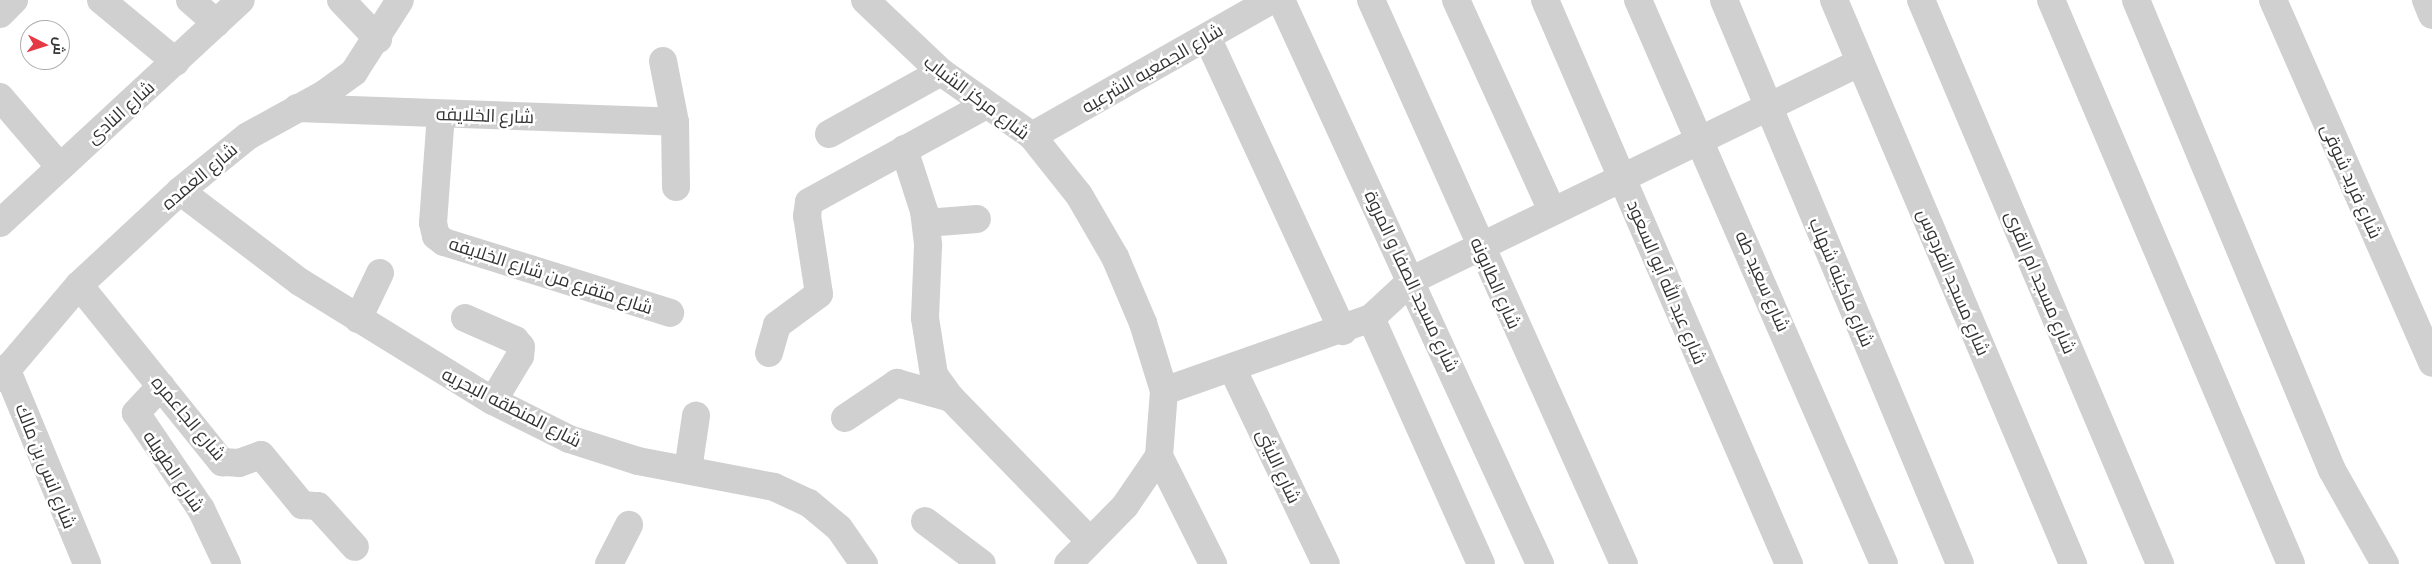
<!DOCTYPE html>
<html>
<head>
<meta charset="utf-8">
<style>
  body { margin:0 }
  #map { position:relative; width:2432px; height:564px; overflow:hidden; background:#fff; font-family:"Exo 2",Cairo,sans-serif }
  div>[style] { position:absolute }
  .minor>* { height:28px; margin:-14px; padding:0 14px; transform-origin:14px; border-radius:14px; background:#d0d0d0 }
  span { translate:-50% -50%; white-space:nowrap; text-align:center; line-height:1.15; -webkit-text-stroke:5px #fff; paint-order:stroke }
  .street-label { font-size:18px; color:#333 }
  .north { position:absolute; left:20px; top:20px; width:50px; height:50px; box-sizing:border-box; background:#fff; border:1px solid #adadad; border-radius:50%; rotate:95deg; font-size:14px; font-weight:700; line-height:20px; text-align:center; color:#333 }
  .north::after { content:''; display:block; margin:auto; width:18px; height:22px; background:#e63946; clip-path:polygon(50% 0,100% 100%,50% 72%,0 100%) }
</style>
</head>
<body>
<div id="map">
  <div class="minor">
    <div style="left:101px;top:0;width:97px;rotate:39.6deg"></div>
    <div style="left:190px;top:0;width:35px;rotate:41deg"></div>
    <div style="left:341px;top:0;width:54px;rotate:46.5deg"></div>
    <div style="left:865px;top:0;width:105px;rotate:43.5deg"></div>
    <div style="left:941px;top:72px;width:111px;rotate:35.1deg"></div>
    <div style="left:1032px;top:136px;width:75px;rotate:51.5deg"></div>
    <div style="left:1079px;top:195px;width:72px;rotate:59.9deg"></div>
    <div style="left:1115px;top:257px;width:72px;rotate:67deg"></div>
    <div style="left:1143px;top:323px;width:71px;rotate:72.8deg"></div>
    <div style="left:1164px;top:391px;width:65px;rotate:94.4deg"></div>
    <div style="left:1159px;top:456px;width:60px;rotate:124.2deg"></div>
    <div style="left:1125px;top:506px;width:81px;rotate:134.5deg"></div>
    <div style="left:1281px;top:0;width:621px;rotate:65.33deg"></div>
    <div style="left:1371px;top:0;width:618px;rotate:65.84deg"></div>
    <div style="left:1456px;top:0;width:232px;rotate:65.5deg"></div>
    <div style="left:1545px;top:0;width:615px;rotate:66.61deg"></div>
    <div style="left:1638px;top:0;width:615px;rotate:66.43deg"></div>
    <div style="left:1724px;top:0;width:611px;rotate:67.29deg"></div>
    <div style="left:1834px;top:0;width:613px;rotate:67.03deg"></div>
    <div style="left:1921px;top:0;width:613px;rotate:67.03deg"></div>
    <div style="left:2051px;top:0;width:613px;rotate:66.95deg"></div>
    <div style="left:2136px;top:0;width:509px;rotate:67.36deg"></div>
    <div style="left:2332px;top:470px;width:108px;rotate:60.6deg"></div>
    <div style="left:2273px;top:0;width:396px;rotate:66.3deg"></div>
    <div style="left:2426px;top:0;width:16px;rotate:68deg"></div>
    <div style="left:0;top:14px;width:20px;rotate:-45deg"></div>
    <div style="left:1207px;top:37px;width:324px;rotate:65.2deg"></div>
    <div style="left:663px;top:61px;width:62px;rotate:78.9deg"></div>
    <div style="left:675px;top:122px;width:65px;rotate:89.1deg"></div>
    <div style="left:0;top:97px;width:92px;rotate:49.4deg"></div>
    <div style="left:297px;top:108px;width:378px;rotate:2.1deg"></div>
    <div style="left:441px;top:114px;width:109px;rotate:94.2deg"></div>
    <div style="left:433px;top:223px;width:13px;rotate:77deg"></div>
    <div style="left:436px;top:236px;width:10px;rotate:37deg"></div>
    <div style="left:444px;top:242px;width:237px;rotate:17.4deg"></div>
    <div style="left:829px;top:134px;width:128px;rotate:-29deg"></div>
    <div style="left:1032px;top:136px;width:275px;rotate:-29.6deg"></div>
    <div style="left:904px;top:149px;width:65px;rotate:72.1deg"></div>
    <div style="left:924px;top:211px;width:35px;rotate:83deg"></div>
    <div style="left:928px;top:246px;width:72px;rotate:92.4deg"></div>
    <div style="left:925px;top:318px;width:58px;rotate:81deg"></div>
    <div style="left:934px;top:375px;width:29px;rotate:54deg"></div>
    <div style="left:951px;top:398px;width:199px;rotate:45.8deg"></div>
    <div style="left:180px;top:191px;width:151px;rotate:37.2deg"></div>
    <div style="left:300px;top:282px;width:227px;rotate:31.7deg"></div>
    <div style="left:493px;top:401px;width:85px;rotate:26.6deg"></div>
    <div style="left:569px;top:439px;width:72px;rotate:17.7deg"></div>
    <div style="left:638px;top:461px;width:138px;rotate:10.8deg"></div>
    <div style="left:774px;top:487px;width:38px;rotate:25deg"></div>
    <div style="left:809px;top:503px;width:39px;rotate:40deg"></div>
    <div style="left:839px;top:528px;width:44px;rotate:55.2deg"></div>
    <div style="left:0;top:223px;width:328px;rotate:-42.8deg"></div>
    <div style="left:926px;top:223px;width:51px;rotate:-4.5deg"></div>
    <div style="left:79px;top:285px;width:228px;rotate:51.1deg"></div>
    <div style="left:222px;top:462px;width:17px;rotate:3deg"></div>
    <div style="left:239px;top:463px;width:23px;rotate:-20deg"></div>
    <div style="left:261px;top:455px;width:65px;rotate:50.6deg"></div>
    <div style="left:302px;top:505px;width:16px;rotate:4deg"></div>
    <div style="left:318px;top:506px;width:55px;rotate:47.9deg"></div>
    <div style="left:465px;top:318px;width:55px;rotate:23.7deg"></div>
    <div style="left:515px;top:340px;width:9px;rotate:49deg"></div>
    <div style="left:521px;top:347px;width:9px;rotate:96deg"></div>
    <div style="left:520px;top:356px;width:52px;rotate:121deg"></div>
    <div style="left:1371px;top:318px;width:269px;rotate:65.9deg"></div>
    <div style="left:358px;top:319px;width:51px;rotate:-64.4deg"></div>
    <div style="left:769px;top:353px;width:29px;rotate:-74deg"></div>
    <div style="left:777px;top:325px;width:52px;rotate:-36.4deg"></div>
    <div style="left:819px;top:294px;width:79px;rotate:-98.7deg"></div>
    <div style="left:807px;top:216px;width:14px;rotate:-82deg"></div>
    <div style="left:809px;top:202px;width:202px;rotate:-28.7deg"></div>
    <div style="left:6px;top:368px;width:212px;rotate:67.5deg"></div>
    <div style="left:1232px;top:368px;width:217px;rotate:64.4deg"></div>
    <div style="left:0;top:378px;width:122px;rotate:-49.7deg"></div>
    <div style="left:79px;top:285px;width:138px;rotate:-42.9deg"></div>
    <div style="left:180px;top:191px;width:87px;rotate:-39deg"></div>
    <div style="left:248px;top:136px;width:87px;rotate:-28.9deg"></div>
    <div style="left:324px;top:94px;width:37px;rotate:-36deg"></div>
    <div style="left:354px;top:72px;width:85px;rotate:-57.4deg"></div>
    <div style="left:161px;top:386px;width:37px;rotate:133deg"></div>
    <div style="left:136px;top:413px;width:116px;rotate:55.9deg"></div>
    <div style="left:201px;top:509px;width:61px;rotate:64.7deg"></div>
    <div style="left:1164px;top:391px;width:219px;rotate:-19.4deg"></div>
    <div style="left:1371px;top:318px;width:56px;rotate:-42.8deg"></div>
    <div style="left:1412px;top:280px;width:498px;rotate:-25.9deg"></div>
    <div style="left:845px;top:418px;width:63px;rotate:-33.9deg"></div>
    <div style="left:897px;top:383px;width:56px;rotate:15.5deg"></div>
    <div style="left:1159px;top:456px;width:121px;rotate:63.4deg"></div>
    <div style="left:688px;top:470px;width:55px;rotate:-81.6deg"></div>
    <div style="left:925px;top:521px;width:71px;rotate:37deg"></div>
    <div style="left:609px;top:564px;width:44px;rotate:-62.9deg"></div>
  </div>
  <div class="street-label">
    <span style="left:1152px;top:68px;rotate:-30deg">شارع الجمعيه الشرعيه</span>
    <span style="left:977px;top:97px;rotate:37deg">شارع مركز الشباب</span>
    <span style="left:120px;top:112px;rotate:-42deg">شارع النادى</span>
    <span style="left:485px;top:115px;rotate:2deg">شارع الخلايفه</span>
    <span style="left:199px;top:176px;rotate:-40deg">شارع العمده</span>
    <span style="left:2352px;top:181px;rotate:66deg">شارع فريد شوقى</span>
    <span style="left:551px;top:275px;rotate:18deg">شارع متفرع من شارع الخلايفه</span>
    <span style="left:1412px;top:281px;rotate:65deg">شارع مسجد الصفا و المروة</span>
    <span style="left:1763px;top:281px;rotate:66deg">شارع سعيد طه</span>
    <span style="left:1667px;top:282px;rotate:67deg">شارع عبد الله أبو السعود</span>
    <span style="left:1842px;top:282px;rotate:67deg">شارع ماكينه شهاب</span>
    <span style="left:1954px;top:282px;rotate:67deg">شارع مسجد الفردوس</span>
    <span style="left:2041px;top:282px;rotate:67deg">شارع مسجد ام القرى</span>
    <span style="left:1496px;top:283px;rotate:66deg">شارع الطابونه</span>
    <span style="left:512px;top:407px;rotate:27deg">شارع المنطقه البحريه</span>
    <span style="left:189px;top:418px;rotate:50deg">شارع الجاعمره</span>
    <span style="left:46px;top:466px;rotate:68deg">شارع انس بن مالك</span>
    <span style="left:1279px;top:466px;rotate:65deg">شارع الليثى</span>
    <span style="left:174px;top:471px;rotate:56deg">شارع الطويله</span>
  </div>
  <div class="north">ش</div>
</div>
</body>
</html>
